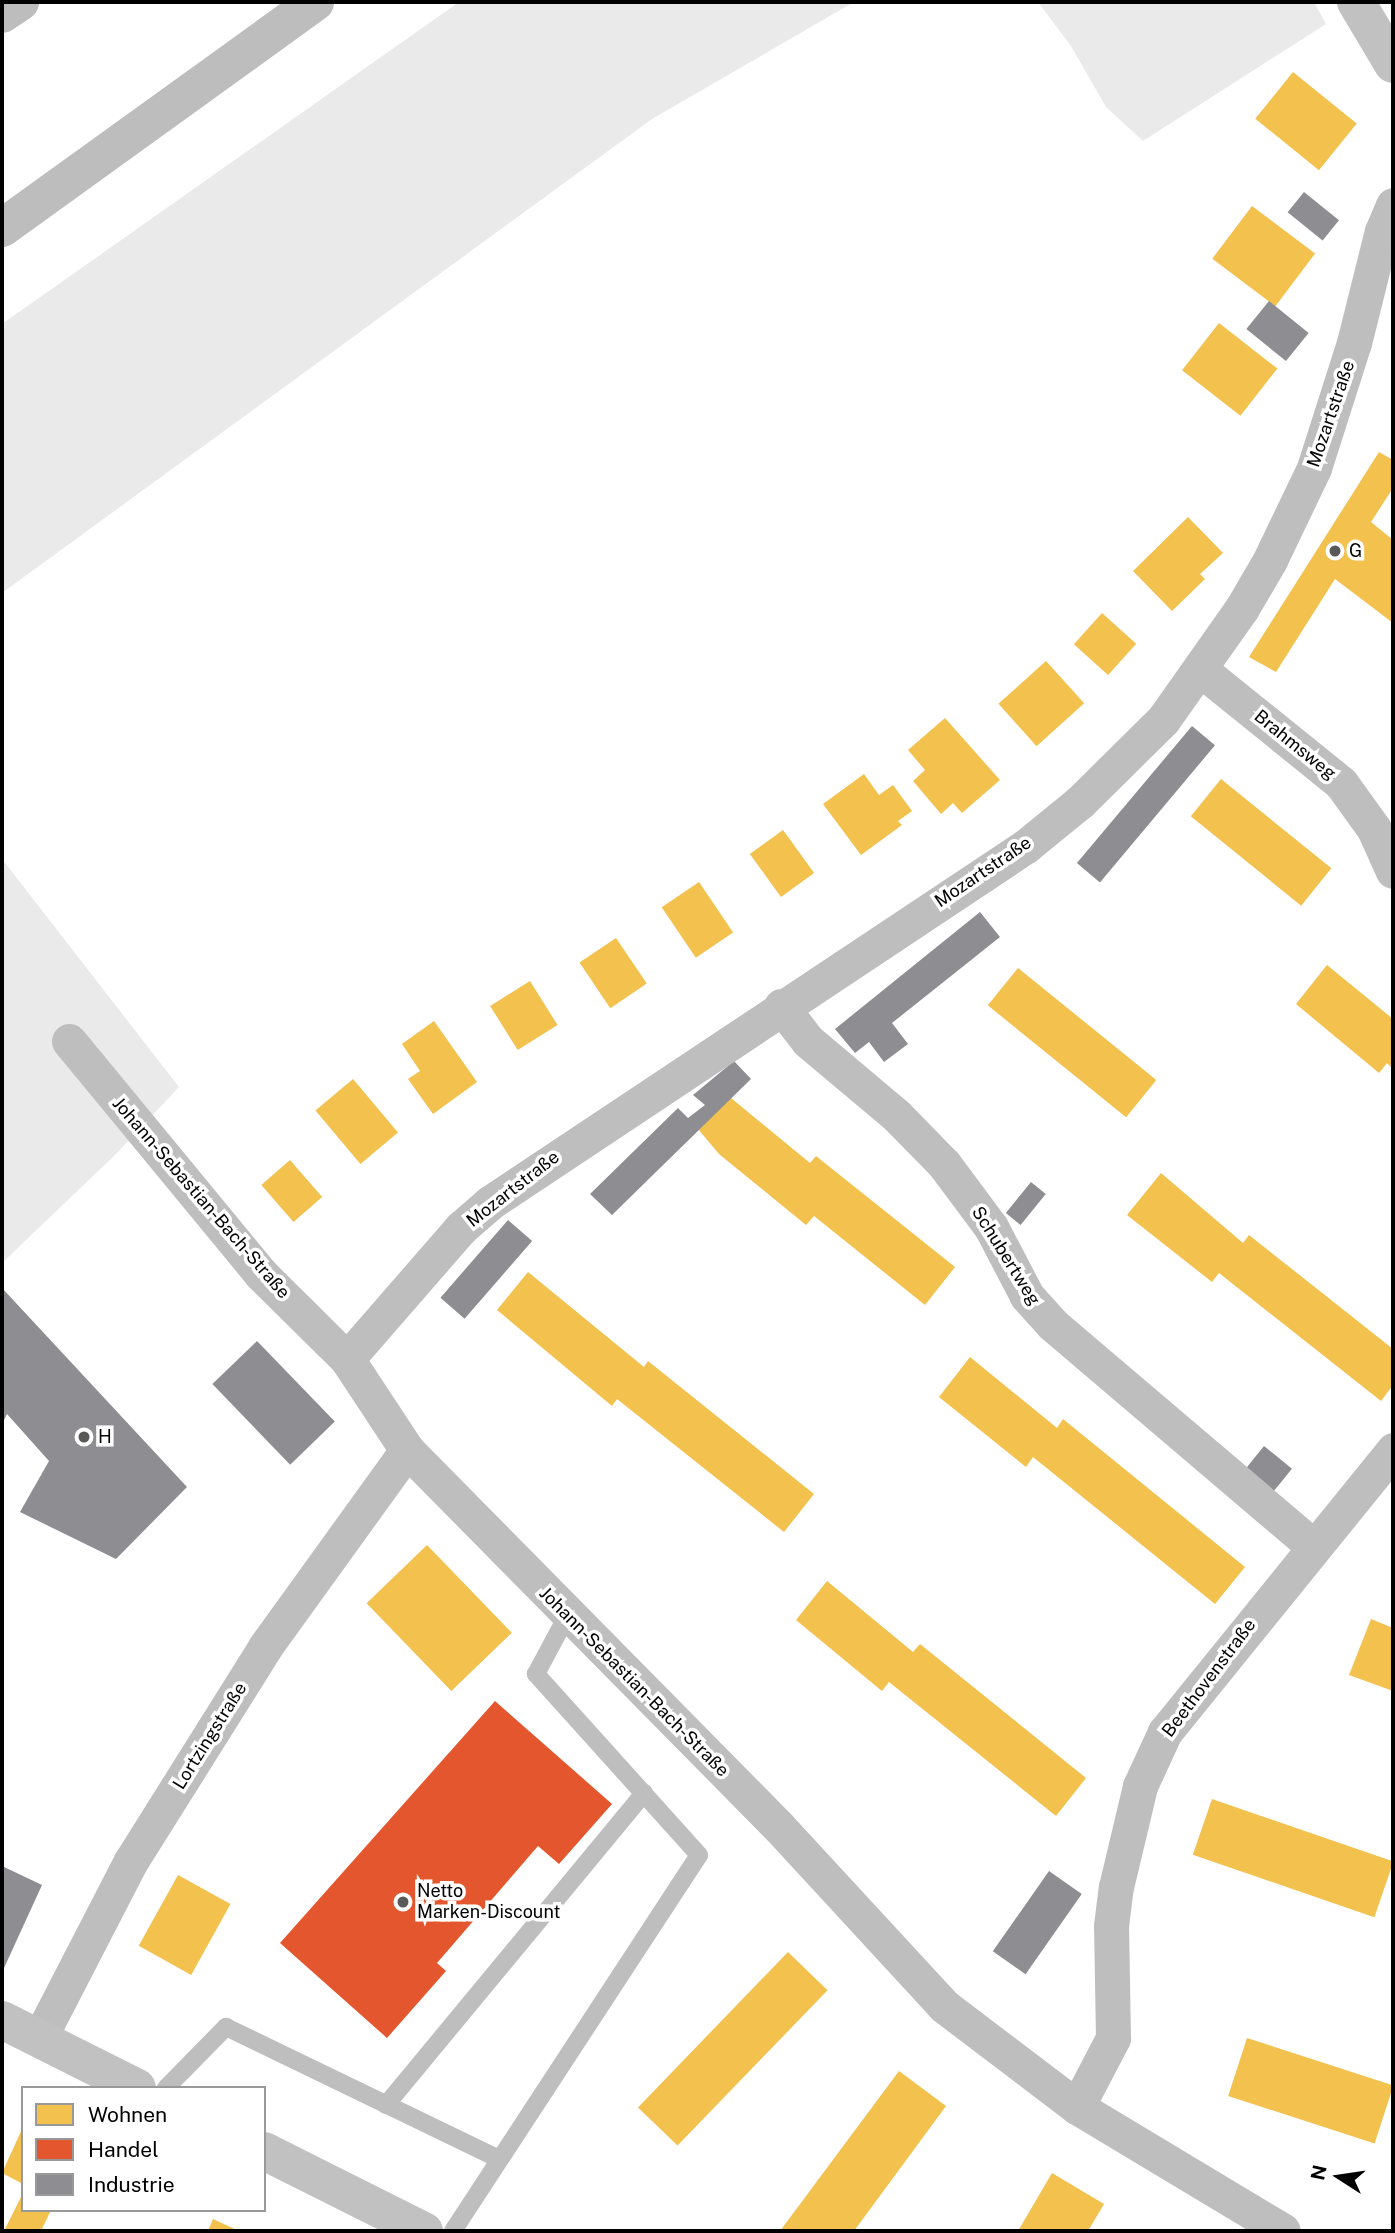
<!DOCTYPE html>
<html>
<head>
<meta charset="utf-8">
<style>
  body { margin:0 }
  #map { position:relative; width:1395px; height:2233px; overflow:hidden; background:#fff; font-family:"Public Sans",sans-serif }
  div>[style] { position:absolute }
  .green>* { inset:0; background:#eaeaea }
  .homes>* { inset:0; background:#f2c14e; transform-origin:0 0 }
  .shops>* { inset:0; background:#e4572e }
  .industry>* { inset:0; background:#8d8d92; transform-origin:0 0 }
  .lane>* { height:18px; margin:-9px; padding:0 9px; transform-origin:9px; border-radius:9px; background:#bebebe }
  .street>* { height:35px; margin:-17.5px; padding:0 17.5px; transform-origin:17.5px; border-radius:17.5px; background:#bebebe }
  .secondary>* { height:38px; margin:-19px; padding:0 19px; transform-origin:19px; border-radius:19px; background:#c1c1c1 }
  .highway>* { height:38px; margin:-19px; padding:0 19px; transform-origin:19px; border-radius:19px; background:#bdbdbd }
  .dots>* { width:19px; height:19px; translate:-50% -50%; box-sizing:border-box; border:4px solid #fff; border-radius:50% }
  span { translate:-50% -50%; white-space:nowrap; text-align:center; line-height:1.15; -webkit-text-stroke:7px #fff; paint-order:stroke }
  .street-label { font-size:18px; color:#000 }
  .poi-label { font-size:18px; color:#000 }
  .left { translate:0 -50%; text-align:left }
  .frame { position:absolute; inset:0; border:4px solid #000; pointer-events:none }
  .legend { position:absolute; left:21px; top:2086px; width:245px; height:126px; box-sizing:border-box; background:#fff; border:2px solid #999; margin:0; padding:9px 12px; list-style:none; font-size:21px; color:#000 }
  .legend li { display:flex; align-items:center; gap:14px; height:35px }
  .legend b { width:35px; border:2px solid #999 }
  .north { position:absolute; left:1304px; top:2142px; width:70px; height:70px; -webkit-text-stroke:5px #fff; paint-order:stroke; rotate:282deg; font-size:19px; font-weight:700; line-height:28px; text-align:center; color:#000 }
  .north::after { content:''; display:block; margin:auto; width:24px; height:32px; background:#000; clip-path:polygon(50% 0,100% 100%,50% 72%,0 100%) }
</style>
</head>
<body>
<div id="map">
  <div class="green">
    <div style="clip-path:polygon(459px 2px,854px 2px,652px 119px,2px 593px,2px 324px)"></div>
    <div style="clip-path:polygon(1038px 2px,1314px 2px,1326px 24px,1143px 141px,1106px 107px,1071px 46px)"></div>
    <div style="clip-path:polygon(2px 859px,179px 1087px,117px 1153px,2px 1263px)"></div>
  </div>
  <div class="homes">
    <div style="left:1293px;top:72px;width:82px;height:60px;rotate:39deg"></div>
    <div style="left:1252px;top:206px;width:79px;height:66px;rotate:37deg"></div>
    <div style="left:1219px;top:323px;width:74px;height:60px;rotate:38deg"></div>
    <div style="clip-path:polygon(1379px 452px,1393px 460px,1393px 488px,1371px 522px,1393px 540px,1393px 623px,1335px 579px,1276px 672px,1249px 657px)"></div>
    <div style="clip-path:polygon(1188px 517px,1223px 553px,1200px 574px,1205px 579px,1172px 611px,1133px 571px)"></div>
    <div style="left:1102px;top:613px;width:46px;height:42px;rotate:42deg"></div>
    <div style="left:1046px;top:661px;width:57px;height:64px;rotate:48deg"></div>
    <div style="clip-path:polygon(945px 718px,1000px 780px,962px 813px,953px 803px,941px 814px,913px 781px,925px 770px,908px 750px)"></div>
    <div style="clip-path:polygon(864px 774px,879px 795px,893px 785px,912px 811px,898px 821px,902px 825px,861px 855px,823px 804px)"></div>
    <div style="left:1221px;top:779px;width:142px;height:48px;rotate:39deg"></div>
    <div style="left:783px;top:830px;width:53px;height:41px;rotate:54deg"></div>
    <div style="left:699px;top:882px;width:61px;height:45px;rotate:56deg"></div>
    <div style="left:616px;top:938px;width:55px;height:44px;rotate:56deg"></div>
    <div style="clip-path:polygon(1327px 965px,1393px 1019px,1393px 1069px,1387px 1063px,1379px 1073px,1296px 1004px)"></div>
    <div style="left:1018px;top:968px;width:178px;height:48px;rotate:39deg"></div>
    <div style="left:530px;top:981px;width:52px;height:47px;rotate:58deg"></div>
    <div style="clip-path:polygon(434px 1021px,477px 1082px,433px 1114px,408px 1079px,420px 1071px,402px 1044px)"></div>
    <div style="left:353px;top:1079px;width:70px;height:49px;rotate:50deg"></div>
    <div style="clip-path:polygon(731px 1098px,810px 1163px,816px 1156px,955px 1267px,925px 1305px,814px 1216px,806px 1225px,719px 1154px,698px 1129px)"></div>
    <div style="left:290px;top:1160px;width:49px;height:38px;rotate:49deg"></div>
    <div style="clip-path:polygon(1161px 1173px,1243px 1243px,1249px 1235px,1393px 1349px,1393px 1385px,1381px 1401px,1219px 1273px,1212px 1282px,1127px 1215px)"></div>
    <div style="clip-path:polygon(528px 1272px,644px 1367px,648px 1361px,814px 1494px,784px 1532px,617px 1399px,612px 1406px,497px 1310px)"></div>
    <div style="clip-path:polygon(970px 1357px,1057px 1428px,1063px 1419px,1245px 1567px,1215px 1604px,1033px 1457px,1026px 1467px,939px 1397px)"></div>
    <div style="left:427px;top:1545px;width:122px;height:84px;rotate:46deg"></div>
    <div style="clip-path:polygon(827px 1581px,913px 1652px,920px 1644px,1086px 1778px,1056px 1816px,889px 1682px,882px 1691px,796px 1620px)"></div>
    <div style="clip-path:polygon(1371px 1619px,1393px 1628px,1393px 1691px,1349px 1675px)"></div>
    <div style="left:1212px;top:1799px;width:192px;height:59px;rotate:19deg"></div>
    <div style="left:178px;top:1875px;width:60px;height:81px;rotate:29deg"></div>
    <div style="left:788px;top:1952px;width:55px;height:216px;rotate:44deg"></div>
    <div style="left:1247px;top:2038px;width:154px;height:61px;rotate:18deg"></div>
    <div style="clip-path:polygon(899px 2071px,946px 2106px,854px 2231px,780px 2231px)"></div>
    <div style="clip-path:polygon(23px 2127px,23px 2184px,2px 2173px)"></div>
    <div style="clip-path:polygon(1052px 2173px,1104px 2204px,1088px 2231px,1018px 2231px)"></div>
    <div style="clip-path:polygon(23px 2193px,23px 2210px,51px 2210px,41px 2231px,4px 2231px)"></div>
    <div style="clip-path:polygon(213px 2219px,239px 2231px,208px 2231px)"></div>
  </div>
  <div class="shops">
    <div style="clip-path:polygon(495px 1701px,612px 1804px,559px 1864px,538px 1846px,437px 1963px,446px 1971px,387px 2038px,280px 1943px)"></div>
  </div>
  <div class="industry">
    <div style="left:1304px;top:192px;width:45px;height:26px;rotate:39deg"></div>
    <div style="left:1269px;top:301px;width:51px;height:36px;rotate:39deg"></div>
    <div style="left:1192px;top:726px;width:30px;height:179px;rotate:40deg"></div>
    <div style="clip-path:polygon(980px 912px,1000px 937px,892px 1023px,908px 1044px,884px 1062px,869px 1042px,855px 1053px,835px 1029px)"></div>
    <div style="clip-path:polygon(734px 1061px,751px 1079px,612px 1215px,590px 1194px,678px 1108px,688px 1118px,705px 1105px,693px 1095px)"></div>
    <div style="left:1031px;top:1182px;width:19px;height:40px;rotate:39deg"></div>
    <div style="left:508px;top:1220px;width:32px;height:103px;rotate:41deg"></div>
    <div style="clip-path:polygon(2px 1288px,187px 1487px,116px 1559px,20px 1512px,49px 1461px,7px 1414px,2px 1424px)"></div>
    <div style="left:257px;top:1341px;width:112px;height:62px;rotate:46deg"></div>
    <div style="left:1264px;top:1446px;width:36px;height:34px;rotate:39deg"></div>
    <div style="clip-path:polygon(2px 1866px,42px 1885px,4px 1968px,2px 1967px)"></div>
    <div style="left:1049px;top:1871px;width:40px;height:98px;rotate:35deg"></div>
  </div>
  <div class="lane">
    <div style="left:166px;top:2088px;width:86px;rotate:-45.5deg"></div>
    <div style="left:226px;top:2027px;width:303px;rotate:25.8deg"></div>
    <div style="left:386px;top:2105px;width:405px;rotate:-50.4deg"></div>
    <div style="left:453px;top:2231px;width:449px;rotate:-56.8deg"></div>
    <div style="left:699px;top:1855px;width:244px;rotate:-132deg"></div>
    <div style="left:536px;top:1674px;width:66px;rotate:-61.9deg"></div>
  </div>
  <div class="street">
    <div style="left:1201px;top:670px;width:180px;rotate:38.9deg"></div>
    <div style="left:1341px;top:783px;width:57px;rotate:54.3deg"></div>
    <div style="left:1374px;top:829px;width:46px;rotate:65.7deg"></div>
    <div style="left:781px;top:1006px;width:44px;rotate:52.4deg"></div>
    <div style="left:808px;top:1041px;width:116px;rotate:40.1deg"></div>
    <div style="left:897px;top:1116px;width:67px;rotate:45.6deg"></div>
    <div style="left:944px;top:1164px;width:79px;rotate:53.3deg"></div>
    <div style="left:991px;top:1227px;width:78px;rotate:62.4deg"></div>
    <div style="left:1027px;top:1296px;width:38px;rotate:48deg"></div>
    <div style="left:1052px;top:1324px;width:341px;rotate:40.4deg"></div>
    <div style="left:69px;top:1041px;width:302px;rotate:50.5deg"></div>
    <div style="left:261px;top:1274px;width:121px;rotate:44.7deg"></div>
    <div style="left:347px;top:1359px;width:109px;rotate:56.6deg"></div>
    <div style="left:407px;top:1450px;width:530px;rotate:45.38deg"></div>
    <div style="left:779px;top:1827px;width:243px;rotate:47.3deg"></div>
    <div style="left:944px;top:2006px;width:167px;rotate:37.2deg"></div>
    <div style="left:1077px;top:2107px;width:240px;rotate:31deg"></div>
    <div style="left:347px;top:1359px;width:174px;rotate:-49deg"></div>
    <div style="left:461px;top:1228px;width:40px;rotate:-41deg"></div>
    <div style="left:491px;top:1202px;width:643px;rotate:-33.64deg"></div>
    <div style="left:1026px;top:846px;width:70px;rotate:-39.2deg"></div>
    <div style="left:1080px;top:802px;width:117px;rotate:-44.7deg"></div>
    <div style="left:1163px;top:720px;width:137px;rotate:-54.8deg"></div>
    <div style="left:1242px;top:608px;width:56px;rotate:-59.7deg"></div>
    <div style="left:1270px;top:560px;width:102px;rotate:-64.4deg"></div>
    <div style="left:1314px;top:468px;width:131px;rotate:-72.3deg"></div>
    <div style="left:1354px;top:343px;width:115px;rotate:-76deg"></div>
    <div style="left:1382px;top:231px;width:28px;rotate:-67deg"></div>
    <div style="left:39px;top:2039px;width:200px;rotate:-62.7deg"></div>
    <div style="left:131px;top:1861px;width:252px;rotate:-57.9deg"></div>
    <div style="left:265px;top:1647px;width:243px;rotate:-54.2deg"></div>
    <div style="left:1077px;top:2107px;width:78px;rotate:-62.4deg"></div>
    <div style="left:1113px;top:2038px;width:112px;rotate:-91deg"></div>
    <div style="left:1111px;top:1926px;width:39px;rotate:-83deg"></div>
    <div style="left:1116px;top:1887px;width:104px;rotate:-76.6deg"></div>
    <div style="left:1140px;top:1786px;width:60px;rotate:-65.2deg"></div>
    <div style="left:1165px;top:1732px;width:363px;rotate:-51deg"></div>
  </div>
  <div class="secondary">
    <div style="left:1356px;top:2px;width:72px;rotate:59.2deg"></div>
    <div style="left:2px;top:2020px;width:151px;rotate:26.7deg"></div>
    <div style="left:264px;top:2151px;width:179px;rotate:26.6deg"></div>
  </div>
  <div class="highway">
    <div style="left:2px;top:14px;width:22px;rotate:-34deg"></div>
    <div style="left:2px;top:228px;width:386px;rotate:-35.8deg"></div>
  </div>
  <div class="dots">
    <div style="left:1335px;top:551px;background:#595959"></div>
    <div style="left:84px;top:1437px;background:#595959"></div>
    <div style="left:403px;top:1902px;background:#595959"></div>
  </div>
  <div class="street-label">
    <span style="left:1331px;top:414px;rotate:-71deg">Mozartstraße</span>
    <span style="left:1295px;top:745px;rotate:39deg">Brahmsweg</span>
    <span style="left:983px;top:872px;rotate:-34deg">Mozartstraße</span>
    <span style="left:513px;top:1189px;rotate:-38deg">Mozartstraße</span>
    <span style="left:201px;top:1198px;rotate:49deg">Johann-Sebastian-Bach-Straße</span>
    <span style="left:1006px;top:1256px;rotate:58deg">Schubertweg</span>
    <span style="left:1209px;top:1678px;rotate:-53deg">Beethovenstraße</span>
    <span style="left:634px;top:1682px;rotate:45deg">Johann-Sebastian-Bach-Straße</span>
    <span style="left:210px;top:1736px;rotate:-58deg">Lortzingstraße</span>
  </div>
  <div class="poi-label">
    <span class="left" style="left:1349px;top:551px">G</span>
    <span class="left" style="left:98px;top:1437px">H</span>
    <span class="left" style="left:417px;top:1902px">Netto<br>Marken-Discount</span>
  </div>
  <div class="frame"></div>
  <ul class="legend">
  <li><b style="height:19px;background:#f2c14e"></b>Wohnen</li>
  <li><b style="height:19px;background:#e4572e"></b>Handel</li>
  <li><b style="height:19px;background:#8d8d92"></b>Industrie</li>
  </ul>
  <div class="north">N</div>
</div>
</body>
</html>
